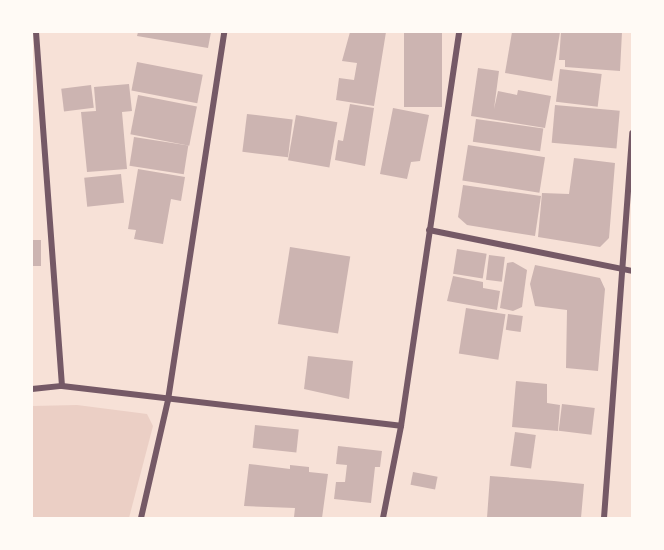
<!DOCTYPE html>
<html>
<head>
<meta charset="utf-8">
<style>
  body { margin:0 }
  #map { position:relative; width:664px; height:550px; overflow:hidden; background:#f7e1d7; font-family:"Fira Sans",sans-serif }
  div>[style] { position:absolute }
  .green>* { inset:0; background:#ebcfc5 }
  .building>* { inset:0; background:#ccb4b1; transform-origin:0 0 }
  .minor>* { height:6px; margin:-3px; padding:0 3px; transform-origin:3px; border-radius:3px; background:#755966 }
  span { translate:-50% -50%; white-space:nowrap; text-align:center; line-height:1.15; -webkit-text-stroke:5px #fffaf5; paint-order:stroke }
  .frame { position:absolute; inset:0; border:33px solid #fffaf5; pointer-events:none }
</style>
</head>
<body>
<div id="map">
  <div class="green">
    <div style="clip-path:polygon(77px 405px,147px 414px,153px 426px,129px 518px,32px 518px,32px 406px)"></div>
  </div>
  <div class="building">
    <div style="clip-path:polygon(138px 32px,211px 32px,208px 48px,137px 36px)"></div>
    <div style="clip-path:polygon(350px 32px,386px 32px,374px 106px,336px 100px,339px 78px,354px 80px,357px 63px,342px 61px)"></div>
    <div style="left:404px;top:32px;width:38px;height:75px"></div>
    <div style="clip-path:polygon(512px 32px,560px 32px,552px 81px,505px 73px)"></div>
    <div style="clip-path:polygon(561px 32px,622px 32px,620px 71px,565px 67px,565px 60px,559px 60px)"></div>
    <div style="left:137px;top:62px;width:67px;height:29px;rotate:11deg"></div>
    <div style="clip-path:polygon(478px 68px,499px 71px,494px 109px,498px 91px,517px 95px,518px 90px,551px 96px,545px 128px,471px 116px)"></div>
    <div style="left:560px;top:69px;width:42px;height:33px;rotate:7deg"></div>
    <div style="clip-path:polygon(129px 84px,132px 111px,122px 112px,127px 169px,87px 172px,81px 112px,96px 111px,94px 87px)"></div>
    <div style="left:91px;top:85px;width:23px;height:30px;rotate:83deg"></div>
    <div style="left:138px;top:95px;width:60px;height:40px;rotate:11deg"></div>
    <div style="clip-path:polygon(350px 104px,374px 108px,365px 166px,335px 160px,338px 140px,343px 141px)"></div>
    <div style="left:555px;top:105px;width:65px;height:38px;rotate:5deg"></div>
    <div style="clip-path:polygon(393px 108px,429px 115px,420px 161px,411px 162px,407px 179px,380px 174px)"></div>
    <div style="left:247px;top:114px;width:46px;height:38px;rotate:7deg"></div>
    <div style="left:296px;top:115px;width:42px;height:46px;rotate:10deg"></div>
    <div style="left:476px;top:119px;width:68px;height:23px;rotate:8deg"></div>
    <div style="left:134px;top:137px;width:55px;height:29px;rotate:9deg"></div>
    <div style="left:468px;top:145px;width:78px;height:36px;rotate:9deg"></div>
    <div style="clip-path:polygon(574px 158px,615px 163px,609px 238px,600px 247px,538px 237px,542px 193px,569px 194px)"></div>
    <div style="clip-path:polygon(138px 169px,185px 177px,181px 201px,171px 199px,163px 244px,134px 239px,136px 230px,128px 229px)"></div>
    <div style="left:121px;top:174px;width:29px;height:37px;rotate:84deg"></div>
    <div style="clip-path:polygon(463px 185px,541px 196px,535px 236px,467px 225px,458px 217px)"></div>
    <div style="left:32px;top:240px;width:9px;height:26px"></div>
    <div style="left:290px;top:247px;width:61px;height:78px;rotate:9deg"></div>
    <div style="left:457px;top:249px;width:30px;height:25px;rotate:9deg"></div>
    <div style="left:489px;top:255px;width:16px;height:25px;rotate:7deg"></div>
    <div style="clip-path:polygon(513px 262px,527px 270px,522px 307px,513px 311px,500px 308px,507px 263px)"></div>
    <div style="clip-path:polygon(535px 265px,600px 278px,605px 289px,598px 371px,566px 368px,567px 310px,535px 306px,530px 284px)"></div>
    <div style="clip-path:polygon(453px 276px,483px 282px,483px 288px,500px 291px,497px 310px,447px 301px)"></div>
    <div style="left:466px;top:308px;width:40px;height:46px;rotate:9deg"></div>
    <div style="left:508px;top:314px;width:15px;height:16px;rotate:8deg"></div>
    <div style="clip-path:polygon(308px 356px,353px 361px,349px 399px,304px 389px)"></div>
    <div style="clip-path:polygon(516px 381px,547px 384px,547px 403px,560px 405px,558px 431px,512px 427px)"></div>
    <div style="left:562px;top:404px;width:33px;height:27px;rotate:7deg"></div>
    <div style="left:255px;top:425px;width:44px;height:23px;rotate:6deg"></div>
    <div style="left:515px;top:432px;width:21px;height:34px;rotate:8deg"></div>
    <div style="clip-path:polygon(338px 446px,382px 451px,380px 467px,375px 467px,371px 503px,334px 499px,336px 482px,345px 482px,347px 465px,336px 464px)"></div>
    <div style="clip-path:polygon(249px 464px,290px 469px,290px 465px,309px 467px,309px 472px,328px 474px,322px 518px,294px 517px,295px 508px,244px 506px)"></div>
    <div style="left:413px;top:472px;width:25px;height:13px;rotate:11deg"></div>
    <div style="clip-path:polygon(490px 476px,554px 481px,552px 501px,554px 481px,584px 484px,581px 518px,487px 518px)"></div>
  </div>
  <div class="minor">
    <div style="left:36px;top:32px;width:355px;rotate:85.8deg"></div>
    <div style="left:429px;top:230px;width:207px;rotate:11.4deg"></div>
    <div style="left:32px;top:389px;width:30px;rotate:-6deg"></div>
    <div style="left:62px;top:386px;width:341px;rotate:6.7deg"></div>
    <div style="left:141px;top:518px;width:121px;rotate:-77.1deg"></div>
    <div style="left:168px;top:400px;width:372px;rotate:-81.3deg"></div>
    <div style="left:383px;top:518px;width:94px;rotate:-78.9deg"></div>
    <div style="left:401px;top:426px;width:398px;rotate:-81.6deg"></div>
    <div style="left:604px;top:518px;width:386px;rotate:-85.8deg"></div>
  </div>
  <div class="frame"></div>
</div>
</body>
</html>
